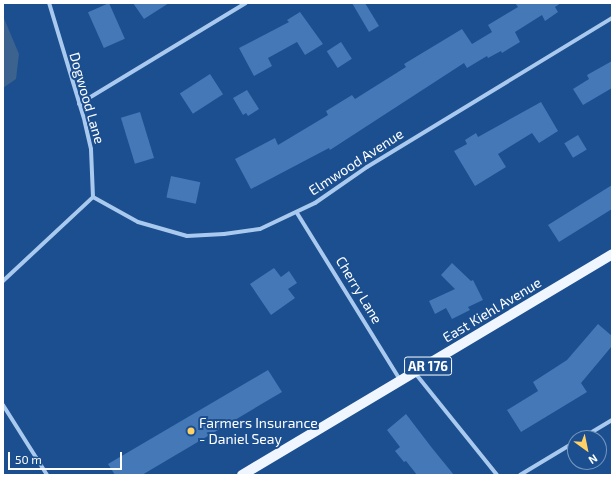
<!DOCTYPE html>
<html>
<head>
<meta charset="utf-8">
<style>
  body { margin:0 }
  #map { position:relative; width:615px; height:478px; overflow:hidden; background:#1b4f8f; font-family:"Exo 2",sans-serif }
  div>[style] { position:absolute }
  .water>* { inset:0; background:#3c6290 }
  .building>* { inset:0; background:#4478b7; transform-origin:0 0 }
  .minor>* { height:4px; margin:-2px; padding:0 2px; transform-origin:2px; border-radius:2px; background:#a9c9ee }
  .primary>* { height:10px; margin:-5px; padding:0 5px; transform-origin:5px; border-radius:5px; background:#f0f6ff }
  .dots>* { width:11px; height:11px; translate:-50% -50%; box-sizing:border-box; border:2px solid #1b4f8f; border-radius:50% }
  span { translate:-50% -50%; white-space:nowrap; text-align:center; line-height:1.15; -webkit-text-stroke:4px #1b4f8f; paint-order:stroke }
  .shield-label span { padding:1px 3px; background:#1b4f8f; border:1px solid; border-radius:3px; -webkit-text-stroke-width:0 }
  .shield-label { font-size:13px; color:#fff; font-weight:700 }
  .street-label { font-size:14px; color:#fff }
  .poi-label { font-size:14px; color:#fff }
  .left { translate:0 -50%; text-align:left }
  .frame { position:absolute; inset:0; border:4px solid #fff; pointer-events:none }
  .north { position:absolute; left:567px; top:430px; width:40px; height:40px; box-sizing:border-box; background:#1b4f8f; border:1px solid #7695bc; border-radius:50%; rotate:147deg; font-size:11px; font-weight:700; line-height:16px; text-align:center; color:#fff }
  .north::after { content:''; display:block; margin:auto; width:14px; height:18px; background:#ffd166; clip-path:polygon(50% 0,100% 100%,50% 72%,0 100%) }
  .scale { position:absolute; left:8px; top:452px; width:114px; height:18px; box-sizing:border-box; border:2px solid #fff; border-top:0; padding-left:5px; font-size:12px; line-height:14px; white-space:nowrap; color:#fff; -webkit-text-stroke:3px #1b4f8f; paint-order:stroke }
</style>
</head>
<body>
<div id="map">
  <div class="water">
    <div style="clip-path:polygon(3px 16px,19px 54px,16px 79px,3px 88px)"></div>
  </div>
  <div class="building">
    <div style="left:109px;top:3px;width:39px;height:23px;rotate:66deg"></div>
    <div style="clip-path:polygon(133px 3px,169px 3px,144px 19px)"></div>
    <div style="clip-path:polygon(352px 3px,365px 3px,379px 26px,369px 32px)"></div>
    <div style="clip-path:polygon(515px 3px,561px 3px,555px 7px,558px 12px,545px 21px,542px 15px,515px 32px,520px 42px,502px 53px,501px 51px,488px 58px,487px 56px,467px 68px,464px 63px,330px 150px,329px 148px,251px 189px,235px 159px,275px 138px,278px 145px,328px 115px,326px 111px,352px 95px,355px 99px,406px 67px,404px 64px,462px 29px,472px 44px,492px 32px,488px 25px,518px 7px)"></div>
    <div style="clip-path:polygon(300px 12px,323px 44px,305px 55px,297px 42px,268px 58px,272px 66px,254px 76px,239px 48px,289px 22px,287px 20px)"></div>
    <div style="left:341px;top:42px;width:20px;height:17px;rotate:57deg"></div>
    <div style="clip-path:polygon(612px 61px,612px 88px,583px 105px,573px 89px,589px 79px,587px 75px)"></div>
    <div style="left:210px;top:74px;width:24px;height:36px;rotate:57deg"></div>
    <div style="clip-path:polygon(247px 90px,259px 109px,248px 116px,246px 113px,243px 115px,233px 98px)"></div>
    <div style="clip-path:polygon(541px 102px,558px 131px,539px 143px,532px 133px,498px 154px,506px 167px,475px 186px,454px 151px,467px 144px,465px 140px,476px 133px,478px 137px)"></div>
    <div style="left:140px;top:112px;width:48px;height:20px;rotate:73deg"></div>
    <div style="left:578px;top:135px;width:17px;height:16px;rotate:59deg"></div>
    <div style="left:171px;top:176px;width:30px;height:22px;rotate:12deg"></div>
    <div style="clip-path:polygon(612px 185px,612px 209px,559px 242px,548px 225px)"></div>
    <div style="clip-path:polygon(452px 263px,471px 281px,473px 280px,483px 300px,468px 307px,470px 310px,452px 319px,446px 308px,435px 314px,429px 301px,455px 289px,441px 275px)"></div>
    <div style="clip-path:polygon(274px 268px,281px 277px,289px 271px,297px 283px,288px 289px,295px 298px,271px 315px,250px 284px)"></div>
    <div style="clip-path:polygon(598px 324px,612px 336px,612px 346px,581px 383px,587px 392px,521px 432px,507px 410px,538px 391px,533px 382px,567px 360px)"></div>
    <div style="clip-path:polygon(268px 370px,282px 392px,142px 475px,115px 475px,108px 464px)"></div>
    <div style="clip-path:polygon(406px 414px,432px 448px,454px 475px,417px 475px,406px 461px,404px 462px,395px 451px,400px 447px,387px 430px)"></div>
  </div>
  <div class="minor">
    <div style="left:79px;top:104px;width:195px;rotate:-31.2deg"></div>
    <div style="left:93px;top:197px;width:51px;rotate:29.1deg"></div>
    <div style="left:138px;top:222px;width:51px;rotate:15.9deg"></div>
    <div style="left:187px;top:236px;width:37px;rotate:-3deg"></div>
    <div style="left:224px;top:234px;width:36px;rotate:-8deg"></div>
    <div style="left:260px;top:229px;width:61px;rotate:-25.3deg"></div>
    <div style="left:315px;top:203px;width:63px;rotate:-34.7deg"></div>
    <div style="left:367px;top:167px;width:287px;rotate:-31.3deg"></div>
    <div style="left:297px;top:213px;width:196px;rotate:58.3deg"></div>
    <div style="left:3px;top:281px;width:123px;rotate:-43deg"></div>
    <div style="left:93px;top:197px;width:48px;rotate:-92.4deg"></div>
    <div style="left:91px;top:149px;width:28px;rotate:-103deg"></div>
    <div style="left:85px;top:122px;width:124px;rotate:-106.8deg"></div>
    <div style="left:415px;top:373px;width:131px;rotate:51.2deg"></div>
    <div style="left:3px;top:405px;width:83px;rotate:57.8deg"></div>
    <div style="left:582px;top:438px;width:35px;rotate:-31deg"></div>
    <div style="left:520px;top:475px;width:64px;rotate:-31deg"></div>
  </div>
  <div class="primary">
    <div style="left:242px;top:475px;width:431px;rotate:-30.8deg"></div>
  </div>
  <div class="dots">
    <div style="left:191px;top:431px;background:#ffd166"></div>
  </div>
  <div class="shield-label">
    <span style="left:428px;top:366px">AR 176</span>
  </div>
  <div class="street-label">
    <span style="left:87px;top:98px;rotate:74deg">Dogwood Lane</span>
    <span style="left:356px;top:162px;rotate:-33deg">Elmwood Avenue</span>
    <span style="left:359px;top:290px;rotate:59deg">Cherry Lane</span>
    <span style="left:492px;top:310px;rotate:-31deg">East Kiehl Avenue</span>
  </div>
  <div class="poi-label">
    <span class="left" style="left:199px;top:431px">Farmers Insurance<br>- Daniel Seay</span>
  </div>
  <div class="frame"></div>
  <div class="north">N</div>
  <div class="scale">50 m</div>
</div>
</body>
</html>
